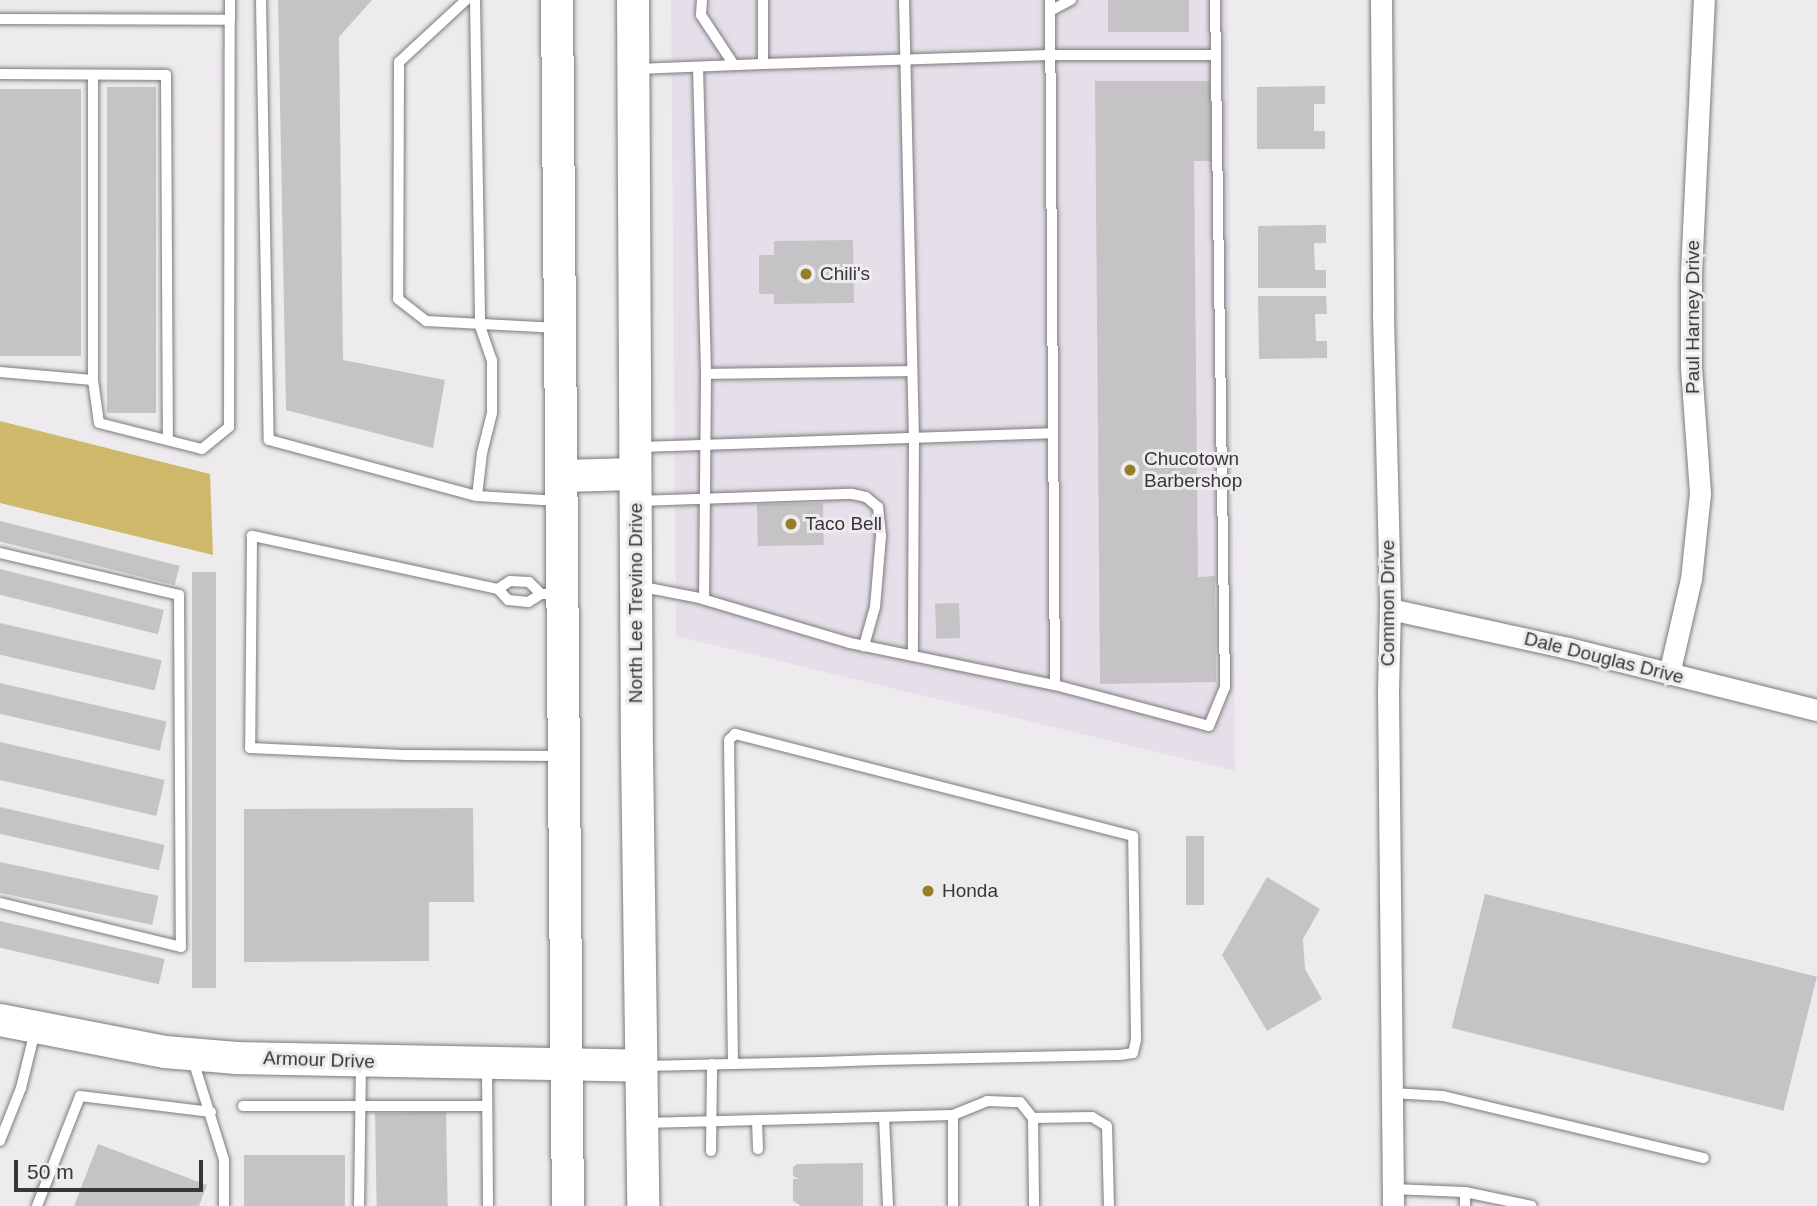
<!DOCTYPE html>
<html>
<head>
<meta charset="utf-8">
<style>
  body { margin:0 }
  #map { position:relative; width:1817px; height:1206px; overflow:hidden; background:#eeebef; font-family:Helvetica,sans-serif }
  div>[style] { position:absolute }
  .built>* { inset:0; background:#e6dfe9 }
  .green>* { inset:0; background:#ceb96a }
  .building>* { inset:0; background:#c6c3c7; transform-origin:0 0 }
  .roads { filter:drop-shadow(0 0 2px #7d7a7e) drop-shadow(0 0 2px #7d7a7e) }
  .lane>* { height:10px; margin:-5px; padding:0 5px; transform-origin:5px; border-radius:5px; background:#fff }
  .street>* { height:21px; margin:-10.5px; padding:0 10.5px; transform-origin:10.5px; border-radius:10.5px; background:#fff }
  .secondary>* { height:32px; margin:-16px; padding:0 16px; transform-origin:16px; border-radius:16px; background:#fff }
  .dots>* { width:19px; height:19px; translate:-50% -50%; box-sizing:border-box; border:4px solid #eeebef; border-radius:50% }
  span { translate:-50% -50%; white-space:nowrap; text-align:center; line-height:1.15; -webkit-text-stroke:6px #eeebef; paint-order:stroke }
  .poi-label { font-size:19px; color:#383738 }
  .left { translate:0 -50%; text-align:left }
  .street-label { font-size:19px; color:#383738 }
  .scale { position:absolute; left:14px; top:1160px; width:189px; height:32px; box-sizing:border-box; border:4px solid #383738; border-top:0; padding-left:9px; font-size:21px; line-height:24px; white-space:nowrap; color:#383738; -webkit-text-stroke:5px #eeebef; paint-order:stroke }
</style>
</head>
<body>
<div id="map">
  <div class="built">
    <div style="clip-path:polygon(671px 0,1228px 0,1235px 771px,676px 636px)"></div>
  </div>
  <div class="green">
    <div style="clip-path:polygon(0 421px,210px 474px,213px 555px,0 503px)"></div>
  </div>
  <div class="building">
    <div style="clip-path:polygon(278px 0,372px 0,339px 37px,343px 360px,445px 380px,433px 448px,286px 410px)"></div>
    <div style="left:1108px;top:0;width:81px;height:32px"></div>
    <div style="clip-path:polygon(1095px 81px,1210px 81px,1211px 161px,1194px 161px,1198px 577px,1215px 576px,1216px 682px,1100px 684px)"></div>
    <div style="clip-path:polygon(1325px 86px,1325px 104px,1314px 104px,1314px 131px,1325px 131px,1325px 149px,1257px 149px,1257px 87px)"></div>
    <div style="left:107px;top:87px;width:49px;height:326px"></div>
    <div style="left:0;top:89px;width:81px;height:267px"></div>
    <div style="clip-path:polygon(1326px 225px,1326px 243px,1314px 243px,1315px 270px,1326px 270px,1326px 288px,1258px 288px,1258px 226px)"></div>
    <div style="clip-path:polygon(853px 240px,854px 303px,774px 304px,774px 294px,759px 294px,759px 255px,774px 255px,774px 241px)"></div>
    <div style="clip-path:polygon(1258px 296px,1326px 296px,1327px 314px,1315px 314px,1316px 341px,1327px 341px,1327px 358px,1259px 359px)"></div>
    <div style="left:823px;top:503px;width:42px;height:66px;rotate:89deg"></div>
    <div style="left:0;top:521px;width:185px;height:20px;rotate:14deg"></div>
    <div style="left:0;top:569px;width:169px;height:25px;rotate:14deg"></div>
    <div style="left:192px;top:572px;width:24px;height:416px"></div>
    <div style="left:959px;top:603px;width:35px;height:24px;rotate:88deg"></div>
    <div style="left:0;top:623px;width:166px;height:31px;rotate:13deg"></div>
    <div style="left:0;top:683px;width:171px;height:30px;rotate:13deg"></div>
    <div style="left:0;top:742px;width:169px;height:37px;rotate:13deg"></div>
    <div style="left:0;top:807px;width:169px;height:26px;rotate:13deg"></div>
    <div style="clip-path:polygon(473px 808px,474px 902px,429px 902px,429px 961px,244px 962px,244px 809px)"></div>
    <div style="left:1186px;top:836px;width:18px;height:69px"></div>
    <div style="left:0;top:862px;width:162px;height:30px;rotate:12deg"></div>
    <div style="clip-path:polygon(1267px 877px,1320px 909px,1303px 939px,1305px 969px,1322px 999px,1267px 1031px,1222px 955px)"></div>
    <div style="left:1485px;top:894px;width:342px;height:138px;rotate:14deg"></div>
    <div style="left:0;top:921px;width:169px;height:26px;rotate:13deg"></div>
    <div style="left:446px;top:1112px;width:94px;height:71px;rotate:89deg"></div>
    <div style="clip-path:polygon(98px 1144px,207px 1185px,199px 1206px,74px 1206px)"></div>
    <div style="left:345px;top:1155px;width:51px;height:101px;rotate:90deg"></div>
    <div style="clip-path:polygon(863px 1163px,863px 1206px,801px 1206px,793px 1201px,793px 1179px,799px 1179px,793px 1176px,793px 1167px,797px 1164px)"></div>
  </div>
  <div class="roads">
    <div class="lane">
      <div style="left:261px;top:0;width:440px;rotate:89deg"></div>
      <div style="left:269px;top:440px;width:215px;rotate:15.1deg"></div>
      <div style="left:466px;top:0;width:91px;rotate:137.2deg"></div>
      <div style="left:399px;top:62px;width:237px;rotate:90.2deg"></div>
      <div style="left:398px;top:299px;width:36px;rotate:38deg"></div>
      <div style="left:426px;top:321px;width:132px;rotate:3deg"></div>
      <div style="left:475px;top:0;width:326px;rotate:89.1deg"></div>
      <div style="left:480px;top:326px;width:36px;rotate:71deg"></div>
      <div style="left:492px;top:360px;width:53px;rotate:90deg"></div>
      <div style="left:492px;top:413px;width:41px;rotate:104deg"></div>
      <div style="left:482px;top:453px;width:43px;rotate:96.6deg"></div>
      <div style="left:477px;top:496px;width:82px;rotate:3.5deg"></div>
      <div style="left:702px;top:0;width:15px;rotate:94deg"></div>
      <div style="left:701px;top:15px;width:60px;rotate:56.6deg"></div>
      <div style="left:904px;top:0;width:438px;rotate:88.7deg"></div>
      <div style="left:914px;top:438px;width:218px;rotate:90.3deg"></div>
      <div style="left:1050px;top:11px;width:24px;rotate:-28deg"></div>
      <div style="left:0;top:19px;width:230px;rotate:0.2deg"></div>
      <div style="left:230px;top:20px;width:20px;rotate:-90deg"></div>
      <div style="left:763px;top:64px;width:287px;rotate:-1.8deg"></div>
      <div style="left:1050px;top:55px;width:166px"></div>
      <div style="left:698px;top:67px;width:307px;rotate:88.5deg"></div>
      <div style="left:706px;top:374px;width:225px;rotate:90.5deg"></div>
      <div style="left:637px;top:69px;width:126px;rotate:-2.3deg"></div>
      <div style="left:763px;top:64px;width:64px;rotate:-90deg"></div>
      <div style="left:0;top:74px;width:166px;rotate:0.3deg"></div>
      <div style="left:166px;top:75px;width:365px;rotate:89.7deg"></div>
      <div style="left:0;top:372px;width:93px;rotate:4.9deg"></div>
      <div style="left:93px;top:380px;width:43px;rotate:82.1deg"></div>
      <div style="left:99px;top:423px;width:106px;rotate:14.2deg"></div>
      <div style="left:202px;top:449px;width:35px;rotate:-39deg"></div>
      <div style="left:229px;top:427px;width:407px;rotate:-89.9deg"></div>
      <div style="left:706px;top:374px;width:206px;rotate:-0.8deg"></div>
      <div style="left:93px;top:380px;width:305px;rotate:-90deg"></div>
      <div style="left:639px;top:447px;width:414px;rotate:-1.9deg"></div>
      <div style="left:637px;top:501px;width:215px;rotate:-1.9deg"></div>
      <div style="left:852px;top:494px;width:14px;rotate:12deg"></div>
      <div style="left:866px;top:497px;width:16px;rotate:40deg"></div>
      <div style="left:878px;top:507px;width:29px;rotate:84deg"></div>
      <div style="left:881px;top:536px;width:71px;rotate:94.8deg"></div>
      <div style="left:875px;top:607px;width:41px;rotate:105.8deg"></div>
      <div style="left:0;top:553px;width:184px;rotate:13.2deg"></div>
      <div style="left:179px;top:595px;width:352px;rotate:89.7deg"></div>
      <div style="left:181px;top:947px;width:186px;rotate:-166.3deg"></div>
      <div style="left:638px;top:586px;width:62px;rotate:11.1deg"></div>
      <div style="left:699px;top:598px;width:158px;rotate:16.6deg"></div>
      <div style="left:850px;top:643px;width:209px;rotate:11.6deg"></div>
      <div style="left:1055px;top:685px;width:685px;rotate:-90.42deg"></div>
      <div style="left:498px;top:589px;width:14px;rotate:-34deg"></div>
      <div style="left:510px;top:581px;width:19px;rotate:3deg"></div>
      <div style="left:529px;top:582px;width:17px;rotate:45deg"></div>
      <div style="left:560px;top:594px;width:19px;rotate:180deg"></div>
      <div style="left:541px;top:594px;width:15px;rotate:148deg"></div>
      <div style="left:528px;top:602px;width:20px;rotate:-174deg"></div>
      <div style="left:508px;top:600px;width:15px;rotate:-132deg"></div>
      <div style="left:498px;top:589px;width:252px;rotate:-167.8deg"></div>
      <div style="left:252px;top:536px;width:212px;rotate:90.5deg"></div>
      <div style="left:250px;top:748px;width:157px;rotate:2.6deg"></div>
      <div style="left:407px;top:755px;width:154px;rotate:0.4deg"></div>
      <div style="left:1055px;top:685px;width:159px;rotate:14.9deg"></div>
      <div style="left:1209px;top:726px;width:42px;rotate:-67.7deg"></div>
      <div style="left:1225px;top:687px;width:687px;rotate:-90.83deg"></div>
      <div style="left:192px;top:1057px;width:108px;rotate:72.7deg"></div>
      <div style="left:224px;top:1160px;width:46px;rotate:90deg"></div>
      <div style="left:487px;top:1064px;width:142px;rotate:89.6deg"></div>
      <div style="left:644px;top:1066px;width:89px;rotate:-1.3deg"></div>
      <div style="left:733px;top:1064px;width:87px;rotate:-1.3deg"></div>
      <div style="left:820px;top:1062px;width:58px;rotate:-2deg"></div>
      <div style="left:878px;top:1060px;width:242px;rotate:-1.2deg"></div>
      <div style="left:1120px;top:1055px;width:13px;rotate:-9deg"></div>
      <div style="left:1133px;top:1053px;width:13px;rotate:-77deg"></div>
      <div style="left:1136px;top:1040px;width:204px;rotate:-90.8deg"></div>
      <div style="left:1133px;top:836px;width:411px;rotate:-165.6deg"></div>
      <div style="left:735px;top:734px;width:8px;rotate:135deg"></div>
      <div style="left:729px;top:740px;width:324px;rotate:89.3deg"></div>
      <div style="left:1392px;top:1093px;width:51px;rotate:3.4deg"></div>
      <div style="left:1443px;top:1096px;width:268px;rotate:13.4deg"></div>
      <div style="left:243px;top:1106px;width:244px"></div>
      <div style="left:953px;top:1115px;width:37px;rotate:-22deg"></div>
      <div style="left:987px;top:1101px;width:33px;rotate:2deg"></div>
      <div style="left:1020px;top:1102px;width:21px;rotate:51deg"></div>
      <div style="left:1033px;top:1118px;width:88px;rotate:89.3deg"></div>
      <div style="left:884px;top:1117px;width:89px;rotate:87.4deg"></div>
      <div style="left:1033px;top:1118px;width:59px;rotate:-1deg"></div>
      <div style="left:1092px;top:1117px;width:17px;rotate:31deg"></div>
      <div style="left:1107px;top:1126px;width:80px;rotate:88.6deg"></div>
      <div style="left:757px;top:1120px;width:29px;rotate:88deg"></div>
      <div style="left:644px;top:1123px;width:309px;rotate:-1.5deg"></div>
      <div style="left:953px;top:1115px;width:91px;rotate:90deg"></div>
      <div style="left:0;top:1141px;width:57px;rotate:-68.4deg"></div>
      <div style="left:21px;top:1088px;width:59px;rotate:-76.2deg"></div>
      <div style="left:711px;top:1151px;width:87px;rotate:-89.3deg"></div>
      <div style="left:1392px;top:1189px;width:73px;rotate:2.4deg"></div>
      <div style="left:37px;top:1206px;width:118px;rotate:-68.6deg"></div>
      <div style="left:80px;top:1096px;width:132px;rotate:7deg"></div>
      <div style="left:359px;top:1206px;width:142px;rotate:-89.2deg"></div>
      <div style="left:1465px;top:1206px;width:14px;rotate:-90deg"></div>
      <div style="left:1465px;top:1192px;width:68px;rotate:11.8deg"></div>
    </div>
    <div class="street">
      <div style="left:1381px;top:0;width:315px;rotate:89.6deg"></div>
      <div style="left:1383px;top:315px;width:294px;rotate:88.6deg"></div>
      <div style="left:1390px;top:609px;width:81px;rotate:91.4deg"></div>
      <div style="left:1388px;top:690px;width:516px;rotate:89.44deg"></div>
      <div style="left:1390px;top:609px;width:182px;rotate:12.4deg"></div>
      <div style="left:1568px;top:648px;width:257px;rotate:14deg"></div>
      <div style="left:1669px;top:674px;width:98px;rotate:-77deg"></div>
      <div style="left:1691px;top:579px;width:86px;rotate:-84deg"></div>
      <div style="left:1700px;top:493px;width:125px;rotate:-94.1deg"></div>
      <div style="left:1691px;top:368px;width:95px;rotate:-90deg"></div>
      <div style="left:1691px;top:273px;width:273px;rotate:-87.3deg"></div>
    </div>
    <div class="secondary">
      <div style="left:557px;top:0;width:1206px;rotate:89.48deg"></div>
      <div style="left:633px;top:0;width:752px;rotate:89.7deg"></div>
      <div style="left:637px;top:752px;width:454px;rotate:89.2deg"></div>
      <div style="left:562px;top:476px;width:73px;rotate:-1.6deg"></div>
      <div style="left:0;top:1020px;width:168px;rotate:11deg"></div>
      <div style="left:165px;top:1052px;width:72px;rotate:4.8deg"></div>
      <div style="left:237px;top:1058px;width:404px;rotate:1.1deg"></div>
    </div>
  </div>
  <div class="dots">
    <div style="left:806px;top:274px;background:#957f26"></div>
    <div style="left:1130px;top:470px;background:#957f26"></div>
    <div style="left:791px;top:524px;background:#957f26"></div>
    <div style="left:928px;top:891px;background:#957f26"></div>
  </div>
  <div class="poi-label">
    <span class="left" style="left:820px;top:274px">Chili's</span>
    <span class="left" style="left:1144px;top:470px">Chucotown<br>Barbershop</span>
    <span class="left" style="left:805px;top:524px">Taco Bell</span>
    <span class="left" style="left:942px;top:891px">Honda</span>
  </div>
  <div class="street-label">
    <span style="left:1693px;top:317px;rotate:-90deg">Paul Harney Drive</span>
    <span style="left:636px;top:603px;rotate:-90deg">North Lee Trevino Drive</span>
    <span style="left:1388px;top:603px;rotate:-90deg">Common Drive</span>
    <span style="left:1604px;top:658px;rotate:14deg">Dale Douglas Drive</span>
    <span style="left:319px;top:1060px;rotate:2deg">Armour Drive</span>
  </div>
  <div class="scale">50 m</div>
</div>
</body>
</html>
